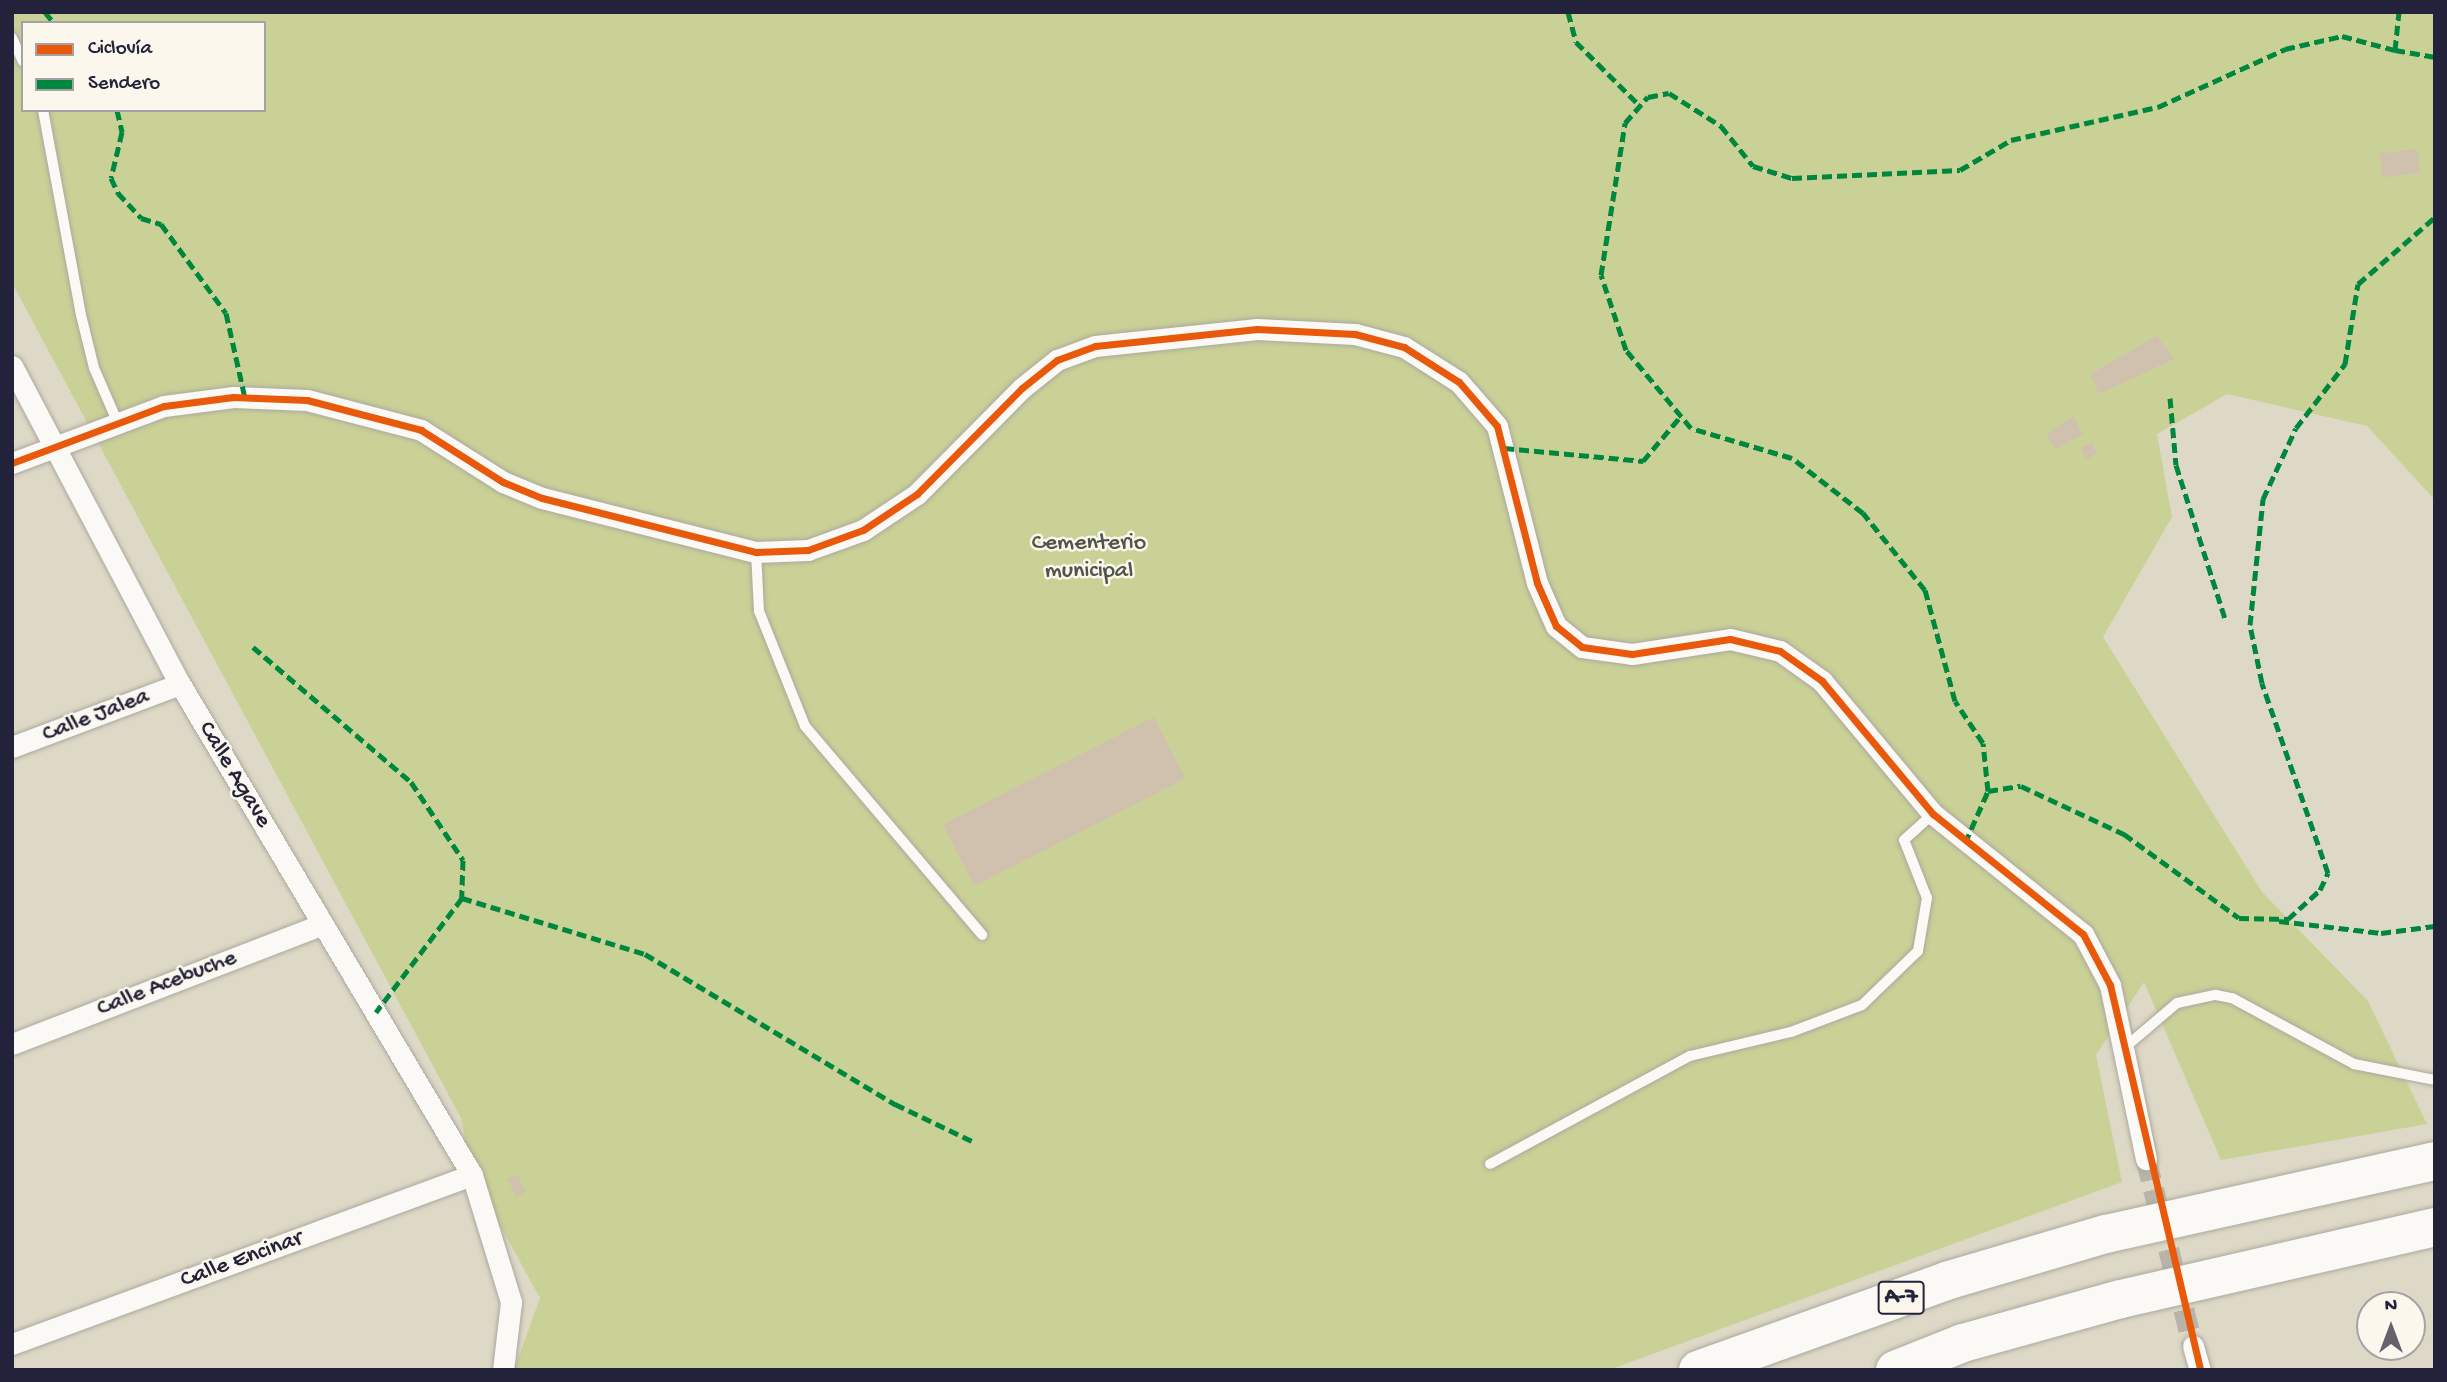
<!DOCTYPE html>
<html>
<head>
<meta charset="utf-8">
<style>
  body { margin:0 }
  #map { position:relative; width:2447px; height:1382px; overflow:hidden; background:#ded9c6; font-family:"Gochi Hand",sans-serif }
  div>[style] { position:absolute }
  .green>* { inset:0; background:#cad196 }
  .building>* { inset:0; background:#cfc1ae; transform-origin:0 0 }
  .street-tunnel>* { height:21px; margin-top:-10.5px; transform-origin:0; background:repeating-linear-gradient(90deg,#b8b4aa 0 21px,transparent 0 31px) }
  .roads { filter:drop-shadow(0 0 2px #aba89f) drop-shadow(0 0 2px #aba89f) }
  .lane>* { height:10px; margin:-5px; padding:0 5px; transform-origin:5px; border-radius:5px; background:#faf9f6 }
  .street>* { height:21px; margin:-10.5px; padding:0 10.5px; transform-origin:10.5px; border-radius:10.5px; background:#faf9f6 }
  .highway>* { height:38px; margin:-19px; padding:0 19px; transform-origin:19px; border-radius:19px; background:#faf9f6 }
  .quiet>* { height:5px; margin-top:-2.5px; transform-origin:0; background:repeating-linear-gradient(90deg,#00873e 0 10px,transparent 0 15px) }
  .cycleway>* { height:7px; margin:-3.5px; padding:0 3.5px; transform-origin:3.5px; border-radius:3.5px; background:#e8590c }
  span { translate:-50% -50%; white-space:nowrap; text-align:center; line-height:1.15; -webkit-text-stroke:5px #fbf7ec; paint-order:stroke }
  .shield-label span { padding:2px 5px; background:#fbf7ec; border:2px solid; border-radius:5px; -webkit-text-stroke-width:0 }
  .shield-label { font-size:23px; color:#22223b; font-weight:700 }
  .park-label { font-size:24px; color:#4f554a }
  .street-label { font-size:24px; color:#22223b }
  .frame { position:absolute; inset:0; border:14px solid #22223b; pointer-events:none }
  .legend { position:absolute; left:21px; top:21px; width:245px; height:91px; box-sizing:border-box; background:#fbf7ec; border:2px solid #a4a2a5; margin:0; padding:9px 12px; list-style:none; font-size:21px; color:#22223b }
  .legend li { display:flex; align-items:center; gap:14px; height:35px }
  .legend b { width:35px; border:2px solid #a4a2a5 }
  .north { position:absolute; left:2356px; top:1291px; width:70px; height:70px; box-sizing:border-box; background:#fbf7ec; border:2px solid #a4a2a5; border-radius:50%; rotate:0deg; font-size:19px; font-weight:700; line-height:28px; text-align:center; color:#22223b }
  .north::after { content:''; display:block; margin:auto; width:24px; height:32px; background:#64626c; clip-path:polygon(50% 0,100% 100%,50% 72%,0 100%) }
</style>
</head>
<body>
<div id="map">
  <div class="green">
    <div style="clip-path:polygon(evenodd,12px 12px,2435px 12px,2435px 500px,2367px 426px,2227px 394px,2157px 434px,2172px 517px,2103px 637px,2262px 892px,2368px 1001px,2427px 1124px,2221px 1160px,2144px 982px,2096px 1055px,2122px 1182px,1609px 1370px,514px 1370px,540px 1298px,472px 1175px,461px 1118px,12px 283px,12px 12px,23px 23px,264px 23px,264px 110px,23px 110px,23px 23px)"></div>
  </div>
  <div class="building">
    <div style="left:2417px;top:149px;width:24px;height:38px;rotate:83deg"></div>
    <div style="clip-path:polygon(2157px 336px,2174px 359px,2099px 394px,2090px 374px)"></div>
    <div style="clip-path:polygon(2073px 416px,2083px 434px,2056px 449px,2046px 435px)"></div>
    <div style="left:2091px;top:442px;width:13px;height:12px;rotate:61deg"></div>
    <div style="left:1154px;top:717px;width:69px;height:237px;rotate:63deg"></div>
    <div style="left:517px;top:1174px;width:20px;height:11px;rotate:63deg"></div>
  </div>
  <div class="street-tunnel">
    <div style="left:2146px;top:1159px;width:193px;rotate:75.9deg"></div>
  </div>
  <div class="roads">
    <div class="lane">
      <div style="left:12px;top:38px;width:26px;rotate:65deg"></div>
      <div style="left:43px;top:110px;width:208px;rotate:79.5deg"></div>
      <div style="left:81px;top:315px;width:55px;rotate:76.2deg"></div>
      <div style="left:94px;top:368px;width:58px;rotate:66.5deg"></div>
      <div style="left:756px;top:552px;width:59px;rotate:87.1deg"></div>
      <div style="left:759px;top:611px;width:124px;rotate:68.2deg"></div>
      <div style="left:805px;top:726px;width:274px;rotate:49.7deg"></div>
      <div style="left:2123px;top:1049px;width:71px;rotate:-40.4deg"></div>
      <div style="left:2177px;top:1003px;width:40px;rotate:-12deg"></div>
      <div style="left:2216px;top:995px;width:16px;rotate:11deg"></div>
      <div style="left:2232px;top:998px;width:139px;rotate:28.4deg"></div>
      <div style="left:2354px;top:1064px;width:83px;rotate:11.2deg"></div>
      <div style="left:1490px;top:1164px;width:227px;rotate:-28.4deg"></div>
      <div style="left:1690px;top:1056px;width:104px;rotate:-13.4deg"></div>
      <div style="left:1791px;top:1032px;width:76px;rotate:-20.8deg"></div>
      <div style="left:1862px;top:1005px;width:78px;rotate:-44deg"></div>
      <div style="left:1918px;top:951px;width:54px;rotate:-80.4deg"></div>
      <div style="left:1927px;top:898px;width:62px;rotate:-111.6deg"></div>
      <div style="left:1904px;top:840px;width:39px;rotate:-42deg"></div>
    </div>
    <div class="street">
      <div style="left:12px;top:366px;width:360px;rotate:62.2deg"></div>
      <div style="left:180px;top:684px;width:571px;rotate:59.26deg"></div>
      <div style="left:472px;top:1175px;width:133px;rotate:72.9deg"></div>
      <div style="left:511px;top:1302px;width:68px;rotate:96.7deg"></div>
      <div style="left:12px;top:463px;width:162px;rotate:-20.6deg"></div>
      <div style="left:164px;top:406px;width:70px;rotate:-7.4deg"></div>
      <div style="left:233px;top:397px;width:74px;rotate:2.3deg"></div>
      <div style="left:307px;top:400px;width:118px;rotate:14.7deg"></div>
      <div style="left:421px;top:430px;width:97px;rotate:32.4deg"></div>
      <div style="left:503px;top:482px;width:42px;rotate:22.3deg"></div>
      <div style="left:542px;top:498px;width:221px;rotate:14.2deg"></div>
      <div style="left:756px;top:552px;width:52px;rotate:-2.2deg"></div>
      <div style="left:808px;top:550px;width:59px;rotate:-20deg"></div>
      <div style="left:863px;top:530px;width:65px;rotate:-33.7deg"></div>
      <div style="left:917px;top:494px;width:149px;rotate:-45.3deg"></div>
      <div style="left:1022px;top:388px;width:45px;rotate:-38.7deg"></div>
      <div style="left:1057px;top:360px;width:40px;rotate:-20.2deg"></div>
      <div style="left:1095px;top:346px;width:163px;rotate:-6deg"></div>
      <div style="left:1257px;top:329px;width:98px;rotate:2.9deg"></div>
      <div style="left:1355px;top:334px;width:51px;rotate:14.9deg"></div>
      <div style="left:1404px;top:347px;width:65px;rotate:32.5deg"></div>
      <div style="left:1459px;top:382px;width:58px;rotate:49.2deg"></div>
      <div style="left:1497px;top:426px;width:162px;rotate:75.7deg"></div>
      <div style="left:1537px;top:583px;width:47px;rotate:66.2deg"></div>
      <div style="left:1556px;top:626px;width:33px;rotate:39deg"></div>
      <div style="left:1582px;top:647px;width:50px;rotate:8deg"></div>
      <div style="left:1632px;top:654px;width:99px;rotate:-8.7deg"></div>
      <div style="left:1730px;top:639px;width:51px;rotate:13.5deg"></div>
      <div style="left:1780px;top:651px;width:52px;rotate:35.5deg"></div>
      <div style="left:1822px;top:681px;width:173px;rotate:50.2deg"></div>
      <div style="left:1933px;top:814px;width:192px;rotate:38.7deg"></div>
      <div style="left:2083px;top:934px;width:58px;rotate:62.1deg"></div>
      <div style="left:2110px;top:985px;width:178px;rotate:78.3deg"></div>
      <div style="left:12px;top:747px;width:179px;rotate:-20.6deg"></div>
      <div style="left:12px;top:1044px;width:333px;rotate:-21.1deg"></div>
      <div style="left:12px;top:1344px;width:490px;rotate:-20.2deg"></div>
      <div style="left:2193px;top:1346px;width:25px;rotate:74deg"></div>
    </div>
    <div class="highway">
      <div style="left:1698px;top:1370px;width:263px;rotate:-19.7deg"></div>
      <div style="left:1946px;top:1281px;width:167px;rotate:-16.4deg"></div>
      <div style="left:2106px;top:1234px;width:337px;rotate:-12.5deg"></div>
      <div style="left:1895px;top:1370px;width:73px;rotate:-21.7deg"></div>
      <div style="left:1963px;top:1343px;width:164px;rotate:-15.6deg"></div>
      <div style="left:2121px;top:1299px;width:322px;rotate:-12.9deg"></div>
    </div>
  </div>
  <div class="quiet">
    <div style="left:45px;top:12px;width:14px;rotate:51deg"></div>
    <div style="left:1568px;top:12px;width:31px;rotate:75deg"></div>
    <div style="left:1576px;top:42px;width:91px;rotate:45deg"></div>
    <div style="left:2395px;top:50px;width:41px;rotate:9.9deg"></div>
    <div style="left:117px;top:110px;width:23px;rotate:77deg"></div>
    <div style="left:122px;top:132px;width:47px;rotate:103.4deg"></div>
    <div style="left:111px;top:178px;width:17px;rotate:65deg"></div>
    <div style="left:118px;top:193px;width:34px;rotate:47deg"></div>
    <div style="left:141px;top:218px;width:21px;rotate:17deg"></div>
    <div style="left:161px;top:224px;width:110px;rotate:53.9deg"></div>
    <div style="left:226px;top:313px;width:87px;rotate:77.4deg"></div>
    <div style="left:2170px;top:398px;width:67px;rotate:84.9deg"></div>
    <div style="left:2176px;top:465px;width:162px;rotate:72.3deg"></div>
    <div style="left:1504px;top:448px;width:140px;rotate:5.3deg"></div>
    <div style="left:1643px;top:461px;width:57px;rotate:-49.9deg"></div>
    <div style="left:253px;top:647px;width:208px;rotate:40.5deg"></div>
    <div style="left:411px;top:782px;width:94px;rotate:56.3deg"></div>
    <div style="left:463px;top:860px;width:38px;rotate:92deg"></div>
    <div style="left:462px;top:898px;width:143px;rotate:127deg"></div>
    <div style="left:1988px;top:791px;width:48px;rotate:-95.9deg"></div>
    <div style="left:1983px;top:743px;width:50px;rotate:-123.7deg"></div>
    <div style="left:1955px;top:701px;width:115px;rotate:-105.1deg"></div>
    <div style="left:1925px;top:590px;width:99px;rotate:-128.8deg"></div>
    <div style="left:1863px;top:513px;width:90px;rotate:-142.2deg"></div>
    <div style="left:1792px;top:458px;width:105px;rotate:-163.5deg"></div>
    <div style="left:1691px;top:428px;width:102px;rotate:-129.8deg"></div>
    <div style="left:1626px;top:350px;width:79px;rotate:-108.4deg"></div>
    <div style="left:1601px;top:275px;width:154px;rotate:-81deg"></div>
    <div style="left:1625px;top:123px;width:35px;rotate:-49deg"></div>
    <div style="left:1648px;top:97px;width:21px;rotate:-11deg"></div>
    <div style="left:1669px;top:93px;width:62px;rotate:32.4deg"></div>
    <div style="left:1721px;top:126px;width:51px;rotate:51.3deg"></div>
    <div style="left:1753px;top:166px;width:41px;rotate:17.1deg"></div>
    <div style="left:1792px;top:178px;width:168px;rotate:-2.7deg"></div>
    <div style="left:1960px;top:170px;width:59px;rotate:-30.5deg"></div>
    <div style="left:2011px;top:140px;width:151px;rotate:-12.7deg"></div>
    <div style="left:2158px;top:107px;width:140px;rotate:-24.5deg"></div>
    <div style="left:2285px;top:49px;width:58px;rotate:-12.8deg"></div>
    <div style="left:2342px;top:36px;width:55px;rotate:14.8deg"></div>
    <div style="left:2395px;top:50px;width:38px;rotate:-84deg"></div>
    <div style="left:1965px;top:843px;width:57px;rotate:-66.1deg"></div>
    <div style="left:1988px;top:791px;width:33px;rotate:-9deg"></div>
    <div style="left:2021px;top:786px;width:114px;rotate:25deg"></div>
    <div style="left:2124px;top:834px;width:142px;rotate:36.1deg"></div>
    <div style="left:2239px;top:918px;width:49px;rotate:1.2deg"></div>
    <div style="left:2288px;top:919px;width:43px;rotate:-42.2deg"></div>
    <div style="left:2320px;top:890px;width:19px;rotate:-65deg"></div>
    <div style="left:2328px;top:873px;width:201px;rotate:-109.2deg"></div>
    <div style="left:2262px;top:683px;width:59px;rotate:-101.7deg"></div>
    <div style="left:2250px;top:625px;width:127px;rotate:-84.1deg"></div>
    <div style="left:2263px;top:499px;width:78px;rotate:-65.1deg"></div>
    <div style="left:2296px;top:428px;width:81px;rotate:-52.6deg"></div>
    <div style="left:2345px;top:364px;width:81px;rotate:-80.8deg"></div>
    <div style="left:2358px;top:284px;width:102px;rotate:-41deg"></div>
    <div style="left:462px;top:898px;width:191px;rotate:17deg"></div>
    <div style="left:645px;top:954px;width:292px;rotate:31deg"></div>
    <div style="left:895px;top:1104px;width:90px;rotate:25.7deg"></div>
    <div style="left:2279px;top:921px;width:103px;rotate:6.7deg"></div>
    <div style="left:2381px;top:933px;width:54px;rotate:-7.4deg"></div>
  </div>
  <div class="cycleway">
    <div style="left:12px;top:463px;width:162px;rotate:-20.6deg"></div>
    <div style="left:164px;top:406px;width:70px;rotate:-7.4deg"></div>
    <div style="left:233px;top:397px;width:74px;rotate:2.3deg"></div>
    <div style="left:307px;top:400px;width:118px;rotate:14.7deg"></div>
    <div style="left:421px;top:430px;width:97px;rotate:32.4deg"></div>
    <div style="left:503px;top:482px;width:42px;rotate:22.3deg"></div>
    <div style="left:542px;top:498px;width:221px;rotate:14.2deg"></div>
    <div style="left:756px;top:552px;width:52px;rotate:-2.2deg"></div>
    <div style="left:808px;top:550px;width:59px;rotate:-20deg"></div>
    <div style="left:863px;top:530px;width:65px;rotate:-33.7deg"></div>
    <div style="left:917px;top:494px;width:149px;rotate:-45.3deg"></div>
    <div style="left:1022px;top:388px;width:45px;rotate:-38.7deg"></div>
    <div style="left:1057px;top:360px;width:40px;rotate:-20.2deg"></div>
    <div style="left:1095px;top:346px;width:163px;rotate:-6deg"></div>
    <div style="left:1257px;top:329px;width:98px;rotate:2.9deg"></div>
    <div style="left:1355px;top:334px;width:51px;rotate:14.9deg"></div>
    <div style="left:1404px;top:347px;width:65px;rotate:32.5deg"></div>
    <div style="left:1459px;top:382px;width:58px;rotate:49.2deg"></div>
    <div style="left:1497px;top:426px;width:162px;rotate:75.7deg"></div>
    <div style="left:1537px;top:583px;width:47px;rotate:66.2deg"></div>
    <div style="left:1556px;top:626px;width:33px;rotate:39deg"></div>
    <div style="left:1582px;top:647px;width:50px;rotate:8deg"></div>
    <div style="left:1632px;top:654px;width:99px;rotate:-8.7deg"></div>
    <div style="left:1730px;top:639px;width:51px;rotate:13.5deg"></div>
    <div style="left:1780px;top:651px;width:52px;rotate:35.5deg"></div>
    <div style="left:1822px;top:681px;width:173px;rotate:50.2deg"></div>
    <div style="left:1933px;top:814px;width:192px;rotate:38.7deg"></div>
    <div style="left:2083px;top:934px;width:58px;rotate:62.1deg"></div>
    <div style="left:2110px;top:985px;width:395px;rotate:76.8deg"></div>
  </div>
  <div class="shield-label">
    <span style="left:1901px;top:1298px">A-7</span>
  </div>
  <div class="park-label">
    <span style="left:1089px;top:558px">Cementerio<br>municipal</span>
  </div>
  <div class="street-label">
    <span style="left:96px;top:716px;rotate:-21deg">Calle Jalea</span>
    <span style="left:234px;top:775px;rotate:59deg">Calle Agave</span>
    <span style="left:167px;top:984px;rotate:-21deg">Calle Acebuche</span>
    <span style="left:242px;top:1260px;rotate:-20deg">Calle Encinar</span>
  </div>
  <div class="frame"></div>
  <ul class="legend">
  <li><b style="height:9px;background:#e8590c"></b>Ciclovía</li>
  <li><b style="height:9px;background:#00873e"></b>Sendero</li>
  </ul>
  <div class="north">N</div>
</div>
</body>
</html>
